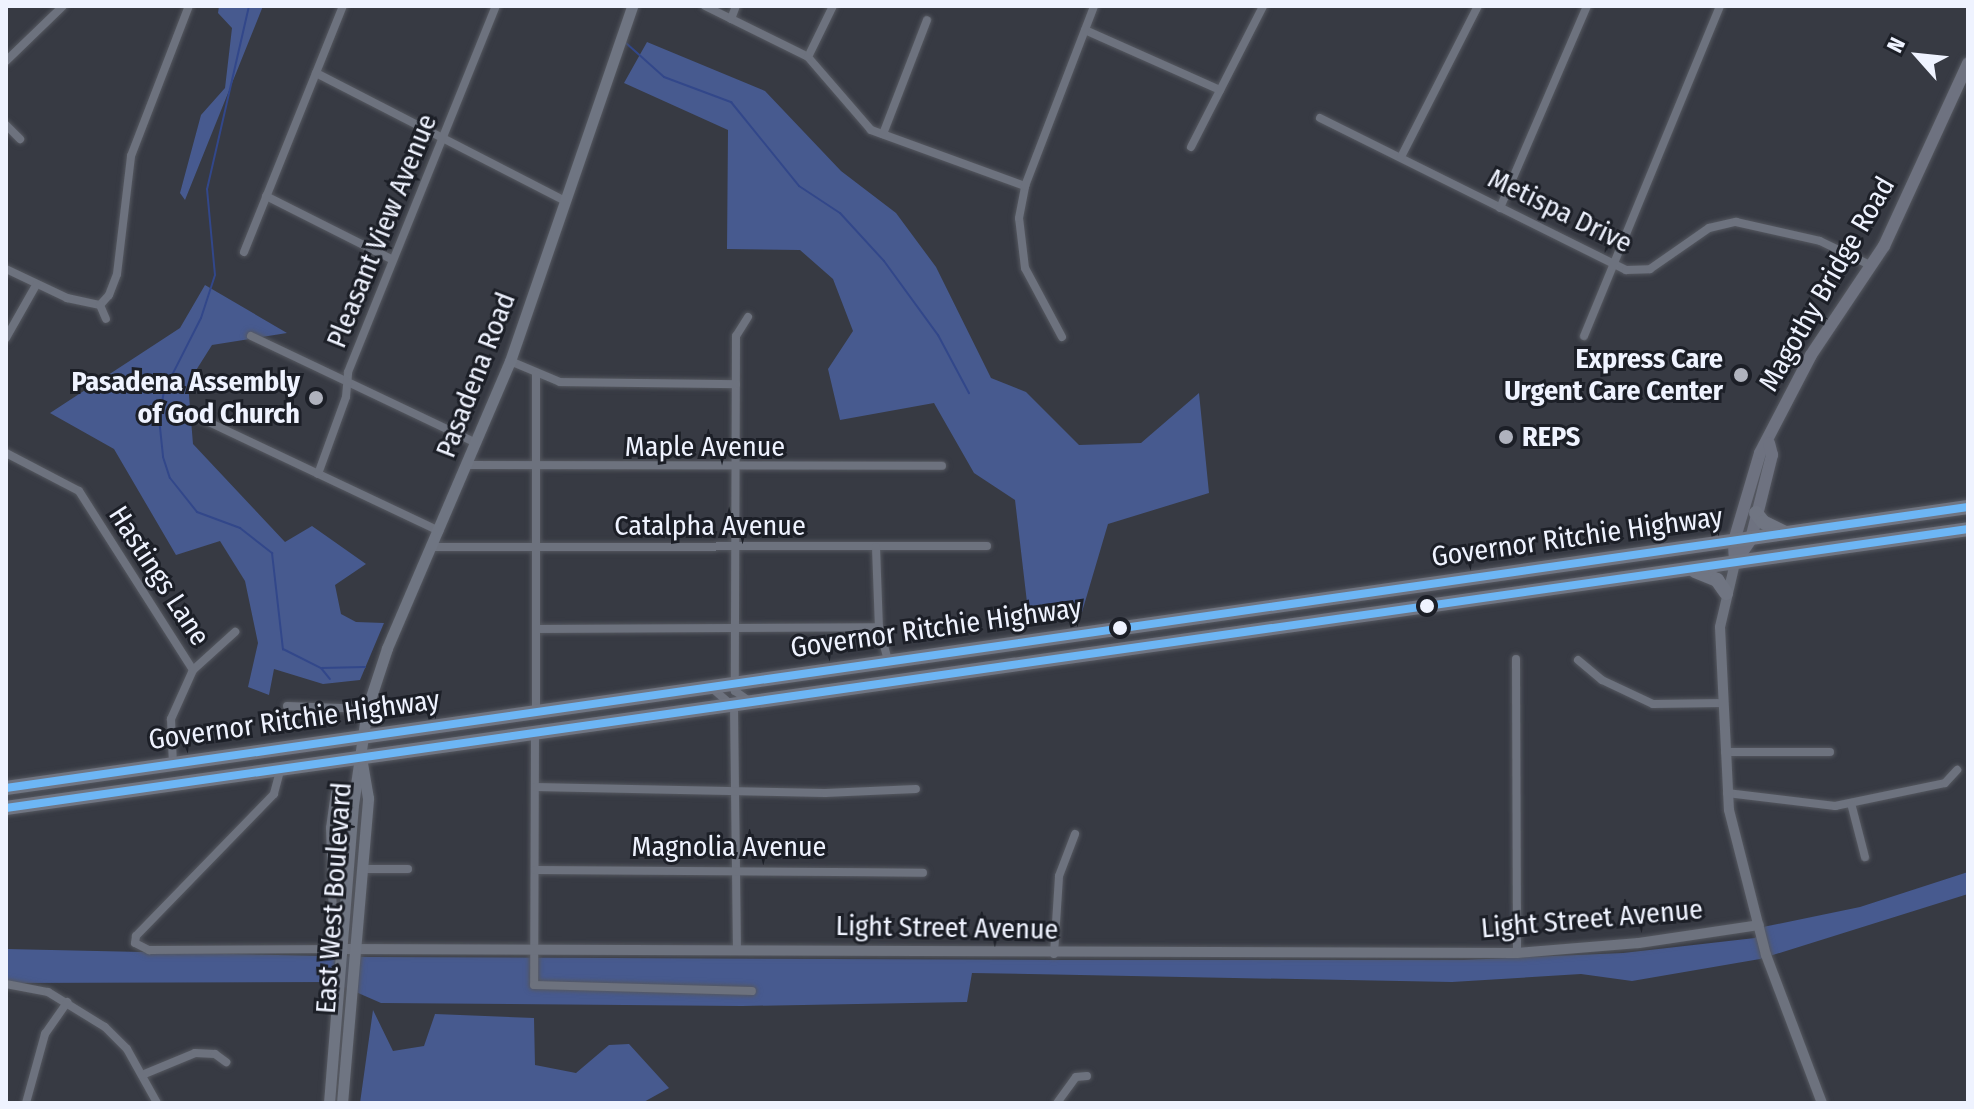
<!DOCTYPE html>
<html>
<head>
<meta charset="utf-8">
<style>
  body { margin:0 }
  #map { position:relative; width:1974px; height:1109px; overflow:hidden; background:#373a43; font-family:"Fira Sans Condensed",sans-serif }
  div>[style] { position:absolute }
  .green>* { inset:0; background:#475a8f }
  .stream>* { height:2px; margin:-1px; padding:0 1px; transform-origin:1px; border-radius:1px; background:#32478a }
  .roads { filter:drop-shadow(0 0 2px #555860) drop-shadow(0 0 2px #555860) }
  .minor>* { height:8px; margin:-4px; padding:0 4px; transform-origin:4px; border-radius:4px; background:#6d727e }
  .tertiary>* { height:10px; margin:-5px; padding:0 5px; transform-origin:5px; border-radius:5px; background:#6d727e }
  .secondary>* { height:11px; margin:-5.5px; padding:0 5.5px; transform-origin:5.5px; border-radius:5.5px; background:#6f7582 }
  .primary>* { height:12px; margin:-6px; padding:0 6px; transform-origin:6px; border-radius:6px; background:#6e7280 }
  .trunk>* { height:14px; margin:-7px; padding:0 7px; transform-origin:7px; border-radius:7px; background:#707582 }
  .bus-1>* { height:8px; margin:-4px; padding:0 4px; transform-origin:4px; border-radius:4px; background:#6db6f5 }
  .dots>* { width:22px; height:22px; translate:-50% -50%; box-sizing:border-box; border:4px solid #1c1f27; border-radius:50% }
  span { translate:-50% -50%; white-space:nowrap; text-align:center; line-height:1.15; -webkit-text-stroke:6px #1c1f27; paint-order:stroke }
  .street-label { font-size:28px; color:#eff3ff }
  .poi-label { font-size:28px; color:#eff3ff; font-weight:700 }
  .right { translate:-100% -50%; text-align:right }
  .left { translate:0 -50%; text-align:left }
  .frame { position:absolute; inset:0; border:8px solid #eff3ff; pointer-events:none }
  .north { position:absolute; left:1878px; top:16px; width:80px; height:80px; -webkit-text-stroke:6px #1c1f27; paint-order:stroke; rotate:297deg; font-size:22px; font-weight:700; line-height:32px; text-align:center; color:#eff3ff }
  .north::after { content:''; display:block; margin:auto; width:28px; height:36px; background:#eff3ff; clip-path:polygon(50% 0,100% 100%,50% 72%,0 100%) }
</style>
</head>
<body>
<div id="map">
  <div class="green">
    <div style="clip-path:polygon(219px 6px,263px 6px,185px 200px,180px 193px,201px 115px,225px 88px,232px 28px,218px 13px)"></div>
    <div style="clip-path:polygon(647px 42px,765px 91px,841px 171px,896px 213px,936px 267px,991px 378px,1026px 392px,1079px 445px,1141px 443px,1199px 393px,1209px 493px,1108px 524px,1082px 612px,1028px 611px,1015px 500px,974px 473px,934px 403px,840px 420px,828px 369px,853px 331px,833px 279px,800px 250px,727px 249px,728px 130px,624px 83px)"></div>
    <div style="clip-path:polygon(205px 285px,287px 333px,212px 345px,188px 383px,193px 444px,285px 542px,312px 526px,366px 564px,335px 585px,341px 614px,356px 622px,384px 623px,360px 680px,323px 684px,274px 669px,269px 695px,248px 687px,258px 643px,245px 581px,220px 541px,176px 555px,114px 449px,50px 413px,180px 328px)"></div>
    <div style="clip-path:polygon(1968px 872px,1968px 894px,1760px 959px,1632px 981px,1581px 974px,1452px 982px,972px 973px,967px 1002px,742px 1006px,381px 1003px,333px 982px,6px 983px,6px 949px,370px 957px,1062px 960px,1463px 960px,1623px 953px,1755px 938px,1763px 927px,1860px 907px)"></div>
    <div style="clip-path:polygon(373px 1010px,393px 1051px,424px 1046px,435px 1014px,534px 1018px,535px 1065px,576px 1073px,609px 1045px,629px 1044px,669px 1088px,642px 1103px,360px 1103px)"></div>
  </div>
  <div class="stream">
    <div style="left:249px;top:6px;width:188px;rotate:102.9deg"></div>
    <div style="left:207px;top:189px;width:86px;rotate:84.7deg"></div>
    <div style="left:215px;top:275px;width:45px;rotate:108deg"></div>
    <div style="left:201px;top:318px;width:82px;rotate:116.9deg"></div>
    <div style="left:164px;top:391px;width:27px;rotate:100deg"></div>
    <div style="left:159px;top:418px;width:39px;rotate:84deg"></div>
    <div style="left:163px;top:457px;width:22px;rotate:72deg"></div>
    <div style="left:170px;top:478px;width:43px;rotate:51.5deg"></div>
    <div style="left:197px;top:512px;width:46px;rotate:20.4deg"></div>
    <div style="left:240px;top:528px;width:41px;rotate:38deg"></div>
    <div style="left:272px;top:553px;width:97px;rotate:83.5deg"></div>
    <div style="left:283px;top:649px;width:42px;rotate:26.6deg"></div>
    <div style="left:321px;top:668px;width:44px;rotate:-1.3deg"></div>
    <div style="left:626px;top:43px;width:51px;rotate:41.8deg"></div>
    <div style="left:664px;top:77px;width:72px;rotate:20.5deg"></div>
    <div style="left:731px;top:102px;width:108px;rotate:51deg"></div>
    <div style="left:799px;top:186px;width:49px;rotate:33.4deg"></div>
    <div style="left:840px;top:213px;width:65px;rotate:47.5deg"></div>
    <div style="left:884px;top:261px;width:92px;rotate:53.9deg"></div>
    <div style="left:938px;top:335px;width:66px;rotate:61.9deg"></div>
    <div style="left:321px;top:668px;width:14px;rotate:51deg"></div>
  </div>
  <div class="roads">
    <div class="minor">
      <div style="left:705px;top:6px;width:115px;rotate:26.3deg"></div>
      <div style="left:808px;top:57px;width:96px;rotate:49.2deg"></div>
      <div style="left:871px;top:130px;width:164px;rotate:20deg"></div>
      <div style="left:731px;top:19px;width:14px;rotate:-69deg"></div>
      <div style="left:1085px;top:30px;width:148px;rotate:24deg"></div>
      <div style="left:808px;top:57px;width:57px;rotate:-63.9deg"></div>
      <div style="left:6px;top:61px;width:79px;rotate:-44deg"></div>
      <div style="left:316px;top:73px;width:280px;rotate:27.2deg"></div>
      <div style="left:1320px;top:118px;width:342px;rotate:26.4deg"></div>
      <div style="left:1626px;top:270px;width:24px;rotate:-2deg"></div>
      <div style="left:1650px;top:269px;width:72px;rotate:-34.8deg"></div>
      <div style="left:1709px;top:228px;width:28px;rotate:-13deg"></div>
      <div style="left:1736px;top:222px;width:86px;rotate:12.7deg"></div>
      <div style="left:1820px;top:241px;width:58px;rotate:25.7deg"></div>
      <div style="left:6px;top:125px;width:20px;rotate:45deg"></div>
      <div style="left:883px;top:134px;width:122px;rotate:-68.9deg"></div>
      <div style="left:1191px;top:147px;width:158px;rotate:-62.9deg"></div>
      <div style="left:1401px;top:157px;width:169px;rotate:-63deg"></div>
      <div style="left:266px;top:196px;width:142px;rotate:26.7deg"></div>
      <div style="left:1500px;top:208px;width:220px;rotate:-66.7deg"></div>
      <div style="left:244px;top:252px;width:265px;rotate:-68.1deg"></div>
      <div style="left:6px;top:269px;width:68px;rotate:25.4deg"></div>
      <div style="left:67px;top:298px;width:34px;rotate:12deg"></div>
      <div style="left:100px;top:305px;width:13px;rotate:-48deg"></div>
      <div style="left:109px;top:295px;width:22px;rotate:-69deg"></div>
      <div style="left:117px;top:274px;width:119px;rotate:-83.2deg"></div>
      <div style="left:131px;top:156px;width:161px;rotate:-68.9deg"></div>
      <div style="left:100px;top:305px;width:15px;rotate:67deg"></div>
      <div style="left:748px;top:317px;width:22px;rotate:122deg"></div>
      <div style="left:736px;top:336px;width:355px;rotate:90.2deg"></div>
      <div style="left:735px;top:691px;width:16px;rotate:35deg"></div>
      <div style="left:251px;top:336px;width:249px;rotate:25.4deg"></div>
      <div style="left:1584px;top:336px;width:357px;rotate:-67.6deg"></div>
      <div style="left:1062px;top:337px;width:78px;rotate:-118.2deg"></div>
      <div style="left:1025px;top:268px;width:50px;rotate:-96.8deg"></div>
      <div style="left:1019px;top:218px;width:33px;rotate:-79deg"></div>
      <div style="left:1025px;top:186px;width:193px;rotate:-69deg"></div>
      <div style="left:6px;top:338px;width:61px;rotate:-60.5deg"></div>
      <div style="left:510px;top:361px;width:54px;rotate:22.8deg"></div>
      <div style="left:560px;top:382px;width:176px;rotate:0.7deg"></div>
      <div style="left:198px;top:417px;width:267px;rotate:25.3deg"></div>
      <div style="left:6px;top:453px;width:82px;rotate:27.5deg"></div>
      <div style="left:79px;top:491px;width:212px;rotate:57.5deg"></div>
      <div style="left:193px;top:670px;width:54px;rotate:114.2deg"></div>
      <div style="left:171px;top:719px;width:45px;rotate:87.5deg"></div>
      <div style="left:467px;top:465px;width:475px;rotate:0.1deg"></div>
      <div style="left:318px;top:474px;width:82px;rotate:-70deg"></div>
      <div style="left:346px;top:397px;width:25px;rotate:-85deg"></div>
      <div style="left:348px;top:372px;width:395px;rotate:-68deg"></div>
      <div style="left:433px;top:547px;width:554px;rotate:-0.1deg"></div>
      <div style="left:876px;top:547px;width:80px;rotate:87.9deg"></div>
      <div style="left:879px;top:627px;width:35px;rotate:75deg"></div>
      <div style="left:537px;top:629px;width:342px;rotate:-0.3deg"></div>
      <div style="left:1516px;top:659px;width:294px;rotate:89.8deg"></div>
      <div style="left:1578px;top:660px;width:31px;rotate:40deg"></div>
      <div style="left:1602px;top:680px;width:56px;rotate:25.2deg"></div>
      <div style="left:1653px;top:704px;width:70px;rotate:-0.8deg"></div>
      <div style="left:193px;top:670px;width:57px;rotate:-42.1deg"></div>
      <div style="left:713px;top:689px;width:28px;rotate:41deg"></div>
      <div style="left:734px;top:707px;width:242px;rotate:89.3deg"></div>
      <div style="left:287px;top:706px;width:80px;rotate:2.1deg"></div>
      <div style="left:536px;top:711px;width:337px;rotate:-90deg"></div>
      <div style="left:535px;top:735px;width:250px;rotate:90.2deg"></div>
      <div style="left:534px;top:985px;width:218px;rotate:1.6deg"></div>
      <div style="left:1725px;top:752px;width:105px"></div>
      <div style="left:280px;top:771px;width:24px;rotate:105deg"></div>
      <div style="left:274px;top:794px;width:198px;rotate:134.2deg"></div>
      <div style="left:136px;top:936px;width:7px;rotate:98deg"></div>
      <div style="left:135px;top:943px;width:16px;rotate:27deg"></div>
      <div style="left:149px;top:950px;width:193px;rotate:-0.3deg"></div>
      <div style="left:535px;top:787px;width:290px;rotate:1.2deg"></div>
      <div style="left:825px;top:793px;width:91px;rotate:-2.5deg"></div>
      <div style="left:1727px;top:793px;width:109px;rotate:6.9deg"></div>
      <div style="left:1835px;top:806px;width:112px;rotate:-11.8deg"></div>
      <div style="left:1945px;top:783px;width:18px;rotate:-47deg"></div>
      <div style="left:1851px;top:803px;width:56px;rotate:75.5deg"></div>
      <div style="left:362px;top:869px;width:46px"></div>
      <div style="left:535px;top:870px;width:388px;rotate:0.4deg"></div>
      <div style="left:333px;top:917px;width:89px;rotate:-91.9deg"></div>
      <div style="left:330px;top:828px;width:35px;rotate:-82deg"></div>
      <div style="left:1054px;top:954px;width:78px;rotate:-86.3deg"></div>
      <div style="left:1059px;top:876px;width:45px;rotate:-69.1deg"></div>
      <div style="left:6px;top:984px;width:43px;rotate:10.8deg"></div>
      <div style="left:48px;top:992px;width:67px;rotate:31.6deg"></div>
      <div style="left:105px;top:1027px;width:31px;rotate:45deg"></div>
      <div style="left:127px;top:1049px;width:62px;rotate:60.9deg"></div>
      <div style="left:142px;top:1075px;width:57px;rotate:-22.5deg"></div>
      <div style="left:195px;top:1053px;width:20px;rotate:3deg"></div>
      <div style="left:215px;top:1054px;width:14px;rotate:36deg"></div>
      <div style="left:26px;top:1103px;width:72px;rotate:-74.6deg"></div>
      <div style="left:45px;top:1034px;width:39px;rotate:-55deg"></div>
      <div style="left:1057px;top:1103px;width:32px;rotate:-54deg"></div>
      <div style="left:1076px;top:1077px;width:11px;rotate:-5deg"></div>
    </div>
    <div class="tertiary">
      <div style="left:1735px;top:563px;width:66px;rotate:103.2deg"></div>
      <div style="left:1720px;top:627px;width:183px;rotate:87.2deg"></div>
      <div style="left:1729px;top:810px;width:150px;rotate:75.7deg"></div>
      <div style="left:1766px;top:955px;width:158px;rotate:69.3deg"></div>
      <div style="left:342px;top:949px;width:1175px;rotate:0.2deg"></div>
      <div style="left:1517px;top:953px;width:122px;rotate:-4.7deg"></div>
      <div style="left:1639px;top:943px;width:121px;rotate:-8.5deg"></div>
    </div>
    <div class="secondary">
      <div style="left:329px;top:1103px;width:299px;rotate:-85.4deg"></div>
      <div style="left:353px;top:805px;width:97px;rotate:-81.7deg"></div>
      <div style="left:367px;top:709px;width:64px;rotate:-71.8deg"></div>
      <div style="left:387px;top:648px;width:312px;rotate:-66.8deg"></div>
      <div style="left:510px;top:361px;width:375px;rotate:-71deg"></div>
      <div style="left:342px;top:1103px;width:306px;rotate:-85.1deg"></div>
      <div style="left:368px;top:798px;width:42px;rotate:-99.7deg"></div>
    </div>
    <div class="primary">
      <div style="left:1735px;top:563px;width:22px;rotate:-93deg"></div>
      <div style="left:1734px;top:541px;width:92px;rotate:-73.5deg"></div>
      <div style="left:1760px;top:453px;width:110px;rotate:-62.5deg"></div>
      <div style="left:1811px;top:355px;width:131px;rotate:-56.2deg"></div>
      <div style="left:1884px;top:246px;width:201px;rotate:-65.3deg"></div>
      <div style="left:1735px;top:563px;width:29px;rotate:-56deg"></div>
      <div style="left:1751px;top:539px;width:87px;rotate:-76deg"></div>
      <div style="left:1772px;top:455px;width:12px;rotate:-104deg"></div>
    </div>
    <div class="trunk">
      <div style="left:1756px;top:513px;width:11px;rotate:52deg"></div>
      <div style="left:1763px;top:522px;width:25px;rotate:26deg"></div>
      <div style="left:1695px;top:571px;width:24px;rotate:22deg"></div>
      <div style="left:1717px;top:580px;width:16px;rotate:55deg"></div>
      <div style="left:6px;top:788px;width:1982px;rotate:-8.15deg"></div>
      <div style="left:6px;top:808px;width:1982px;rotate:-8.09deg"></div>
    </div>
  </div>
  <div class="bus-1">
    <div style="left:6px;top:788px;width:1982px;rotate:-8.15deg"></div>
    <div style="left:6px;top:808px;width:1982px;rotate:-8.09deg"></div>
  </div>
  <div class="dots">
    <div style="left:1741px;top:375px;background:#afb2bd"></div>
    <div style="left:316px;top:398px;background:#afb2bd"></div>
    <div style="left:1506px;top:437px;background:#afb2bd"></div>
    <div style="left:1427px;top:606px;background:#eff3ff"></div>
    <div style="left:1120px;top:628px;background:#eff3ff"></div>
  </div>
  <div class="street-label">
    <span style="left:1560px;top:211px;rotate:26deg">Metispa Drive</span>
    <span style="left:382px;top:231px;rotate:-68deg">Pleasant View Avenue</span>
    <span style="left:1827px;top:284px;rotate:-60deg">Magothy Bridge Road</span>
    <span style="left:476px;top:375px;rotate:-69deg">Pasadena Road</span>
    <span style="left:705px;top:447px">Maple Avenue</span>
    <span style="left:710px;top:526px">Catalpha Avenue</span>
    <span style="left:1577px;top:537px;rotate:-8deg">Governor Ritchie Highway</span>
    <span style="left:159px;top:576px;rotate:57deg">Hastings Lane</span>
    <span style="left:936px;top:628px;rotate:-8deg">Governor Ritchie Highway</span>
    <span style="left:294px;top:720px;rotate:-8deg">Governor Ritchie Highway</span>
    <span style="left:729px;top:847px">Magnolia Avenue</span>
    <span style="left:334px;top:898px;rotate:-86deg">East West Boulevard</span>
    <span style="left:1592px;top:919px;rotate:-5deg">Light Street Avenue</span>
    <span style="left:947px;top:928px;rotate:1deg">Light Street Avenue</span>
  </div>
  <div class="poi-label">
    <span class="right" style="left:1723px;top:375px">Express Care<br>Urgent Care Center</span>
    <span class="right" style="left:300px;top:398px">Pasadena Assembly<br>of God Church</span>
    <span class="left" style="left:1522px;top:437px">REPS</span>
  </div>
  <div class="frame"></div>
  <div class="north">N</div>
</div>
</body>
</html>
